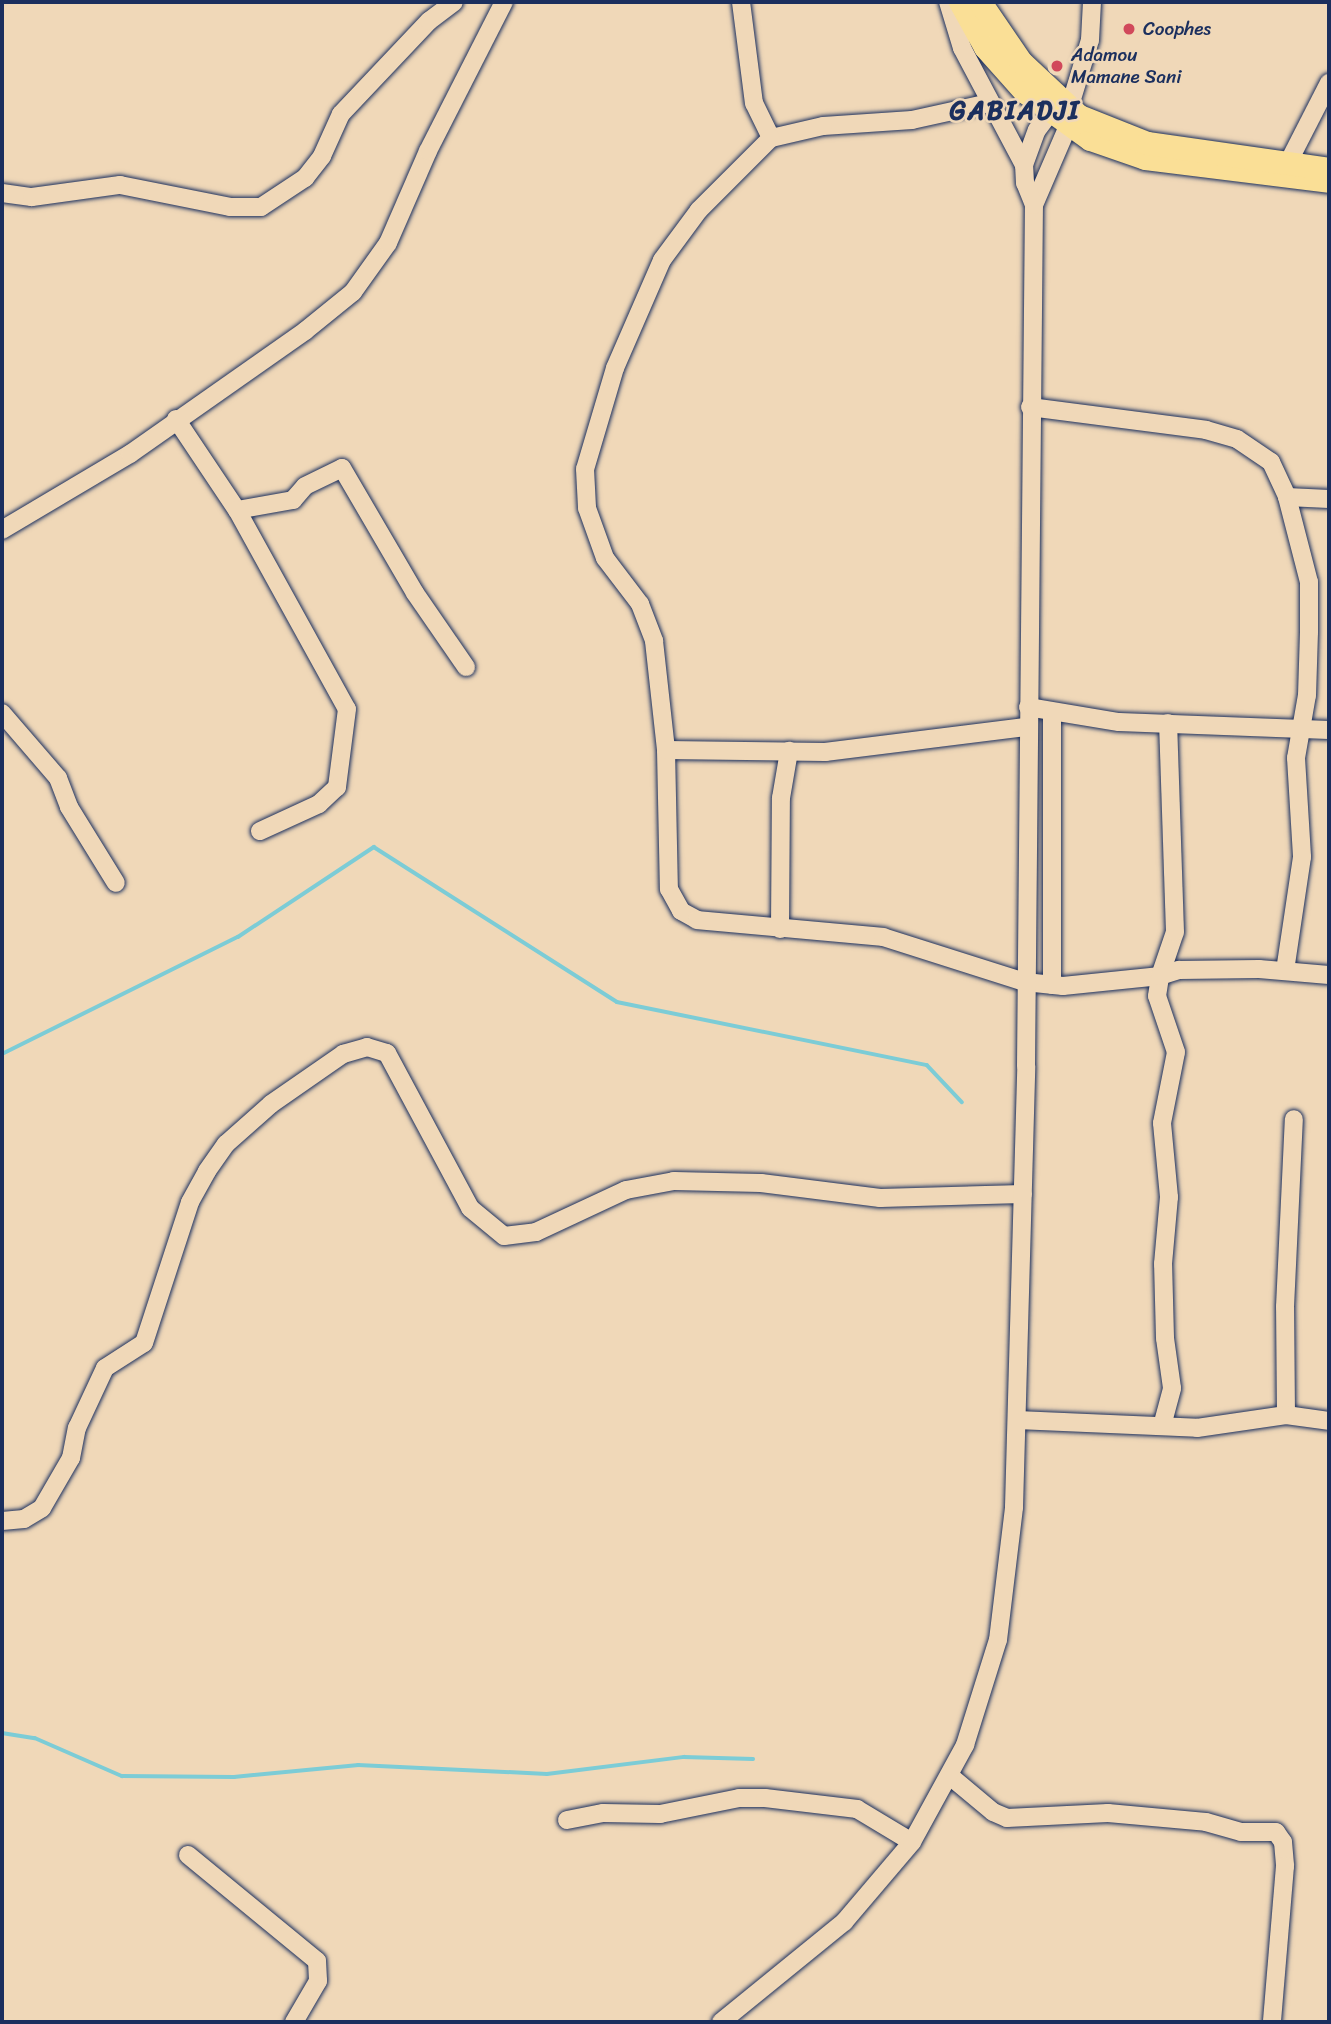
<!DOCTYPE html>
<html>
<head>
<meta charset="utf-8">
<style>
  body { margin:0 }
  #map { position:relative; width:1331px; height:2024px; overflow:hidden; background:#f0d8b8; font-family:Sriracha,sans-serif }
  div>[style] { position:absolute }
  .stream>* { height:3.5px; margin:-1.75px; padding:0 1.75px; transform-origin:1.75px; border-radius:1.75px; background:#7cccd6 }
  .roads { filter:drop-shadow(0 0 2px #1b2f5e) drop-shadow(0 0 2px #1b2f5e) }
  .minor>* { height:18px; margin:-9px; padding:0 9px; transform-origin:9px; border-radius:9px; background:#f0d8b8 }
  .major>* { height:23px; margin:-11.5px; padding:0 11.5px; transform-origin:11.5px; border-radius:11.5px; background:#fadf96 }
  .dots>* { width:19px; height:19px; translate:-50% -50%; box-sizing:border-box; border:4px solid #f0d8b8; border-radius:50% }
  span { translate:-50% -50%; white-space:nowrap; text-align:center; line-height:1.15; -webkit-text-stroke:5px #f0d8b8; paint-order:stroke }
  .poi-label { font-size:19px; color:#1b2f5e }
  .left { translate:0 -50%; text-align:left }
  .district-label { font-size:26px; color:#1b2f5e; font-weight:700; letter-spacing:2px }
  .frame { position:absolute; inset:0; border:4px solid #1b2f5e; pointer-events:none }
</style>
</head>
<body>
<div id="map">
  <div class="stream">
    <div style="left:2px;top:1054px;width:263px;rotate:-26.4deg"></div>
    <div style="left:238px;top:937px;width:163px;rotate:-33.5deg"></div>
    <div style="left:374px;top:847px;width:288px;rotate:32.5deg"></div>
    <div style="left:617px;top:1002px;width:316px;rotate:11.5deg"></div>
    <div style="left:927px;top:1065px;width:51px;rotate:46.6deg"></div>
    <div style="left:2px;top:1733px;width:33px;rotate:9deg"></div>
    <div style="left:35px;top:1738px;width:95px;rotate:23.6deg"></div>
    <div style="left:122px;top:1776px;width:112px;rotate:0.5deg"></div>
    <div style="left:234px;top:1777px;width:125px;rotate:-5.5deg"></div>
    <div style="left:358px;top:1765px;width:189px;rotate:2.7deg"></div>
    <div style="left:547px;top:1774px;width:138px;rotate:-7.1deg"></div>
    <div style="left:684px;top:1757px;width:69px;rotate:1.7deg"></div>
  </div>
  <div class="roads">
    <div class="minor">
      <div style="left:741px;top:2px;width:102px;rotate:82.7deg"></div>
      <div style="left:754px;top:103px;width:39px;rotate:64deg"></div>
      <div style="left:948px;top:2px;width:48px;rotate:73.1deg"></div>
      <div style="left:962px;top:48px;width:132px;rotate:62.1deg"></div>
      <div style="left:989px;top:103px;width:79px;rotate:167.6deg"></div>
      <div style="left:912px;top:120px;width:89px;rotate:176.1deg"></div>
      <div style="left:823px;top:126px;width:53px;rotate:167deg"></div>
      <div style="left:771px;top:138px;width:102px;rotate:135deg"></div>
      <div style="left:699px;top:210px;width:62px;rotate:126.5deg"></div>
      <div style="left:662px;top:260px;width:118px;rotate:113.5deg"></div>
      <div style="left:615px;top:368px;width:105px;rotate:106.5deg"></div>
      <div style="left:585px;top:469px;width:39px;rotate:87deg"></div>
      <div style="left:587px;top:508px;width:53px;rotate:70.2deg"></div>
      <div style="left:605px;top:558px;width:58px;rotate:52.7deg"></div>
      <div style="left:640px;top:604px;width:40px;rotate:69deg"></div>
      <div style="left:654px;top:641px;width:110px;rotate:83.7deg"></div>
      <div style="left:666px;top:750px;width:139px;rotate:88.8deg"></div>
      <div style="left:669px;top:889px;width:25px;rotate:61deg"></div>
      <div style="left:681px;top:911px;width:18px;rotate:29deg"></div>
      <div style="left:697px;top:920px;width:187px;rotate:5.2deg"></div>
      <div style="left:883px;top:937px;width:149px;rotate:17.6deg"></div>
      <div style="left:1025px;top:982px;width:38px;rotate:6deg"></div>
      <div style="left:1063px;top:986px;width:98px;rotate:-5.9deg"></div>
      <div style="left:1160px;top:976px;width:46px;rotate:-71.2deg"></div>
      <div style="left:1175px;top:932px;width:209px;rotate:-91.9deg"></div>
      <div style="left:1069px;top:109px;width:72px;rotate:-73.1deg"></div>
      <div style="left:1090px;top:40px;width:38px;rotate:-87deg"></div>
      <div style="left:1289px;top:161px;width:88px;rotate:-62.9deg"></div>
      <div style="left:2px;top:193px;width:30px;rotate:8deg"></div>
      <div style="left:32px;top:197px;width:89px;rotate:-7.8deg"></div>
      <div style="left:120px;top:185px;width:112px;rotate:11.3deg"></div>
      <div style="left:230px;top:207px;width:31px"></div>
      <div style="left:261px;top:207px;width:53px;rotate:-33.4deg"></div>
      <div style="left:305px;top:178px;width:28px;rotate:-52deg"></div>
      <div style="left:322px;top:156px;width:46px;rotate:-65.7deg"></div>
      <div style="left:341px;top:114px;width:128px;rotate:-46.6deg"></div>
      <div style="left:429px;top:21px;width:31px;rotate:-37deg"></div>
      <div style="left:1034px;top:205px;width:86px;rotate:-66.7deg"></div>
      <div style="left:1068px;top:126px;width:15px;rotate:-42deg"></div>
      <div style="left:1030px;top:407px;width:177px;rotate:7.4deg"></div>
      <div style="left:1206px;top:430px;width:32px;rotate:16deg"></div>
      <div style="left:1237px;top:439px;width:41px;rotate:34.1deg"></div>
      <div style="left:1271px;top:462px;width:38px;rotate:65deg"></div>
      <div style="left:1287px;top:497px;width:88px;rotate:75.5deg"></div>
      <div style="left:1309px;top:582px;width:50px;rotate:90deg"></div>
      <div style="left:1309px;top:632px;width:63px;rotate:91.8deg"></div>
      <div style="left:1307px;top:695px;width:64px;rotate:99.9deg"></div>
      <div style="left:1296px;top:758px;width:99px;rotate:86.5deg"></div>
      <div style="left:1302px;top:857px;width:115px;rotate:98.5deg"></div>
      <div style="left:176px;top:419px;width:110px;rotate:56.2deg"></div>
      <div style="left:237px;top:510px;width:57px;rotate:-10.1deg"></div>
      <div style="left:293px;top:500px;width:18px;rotate:-49deg"></div>
      <div style="left:305px;top:486px;width:41px;rotate:-25.9deg"></div>
      <div style="left:342px;top:468px;width:145px;rotate:59.7deg"></div>
      <div style="left:415px;top:593px;width:90px;rotate:55.4deg"></div>
      <div style="left:1287px;top:497px;width:42px;rotate:2.7deg"></div>
      <div style="left:237px;top:510px;width:227px;rotate:61.1deg"></div>
      <div style="left:347px;top:709px;width:79px;rotate:97.3deg"></div>
      <div style="left:337px;top:787px;width:25px;rotate:137deg"></div>
      <div style="left:319px;top:804px;width:65px;rotate:155.4deg"></div>
      <div style="left:2px;top:530px;width:149px;rotate:-30.7deg"></div>
      <div style="left:130px;top:454px;width:214px;rotate:-35.1deg"></div>
      <div style="left:305px;top:331px;width:62px;rotate:-39.1deg"></div>
      <div style="left:353px;top:292px;width:60px;rotate:-54.5deg"></div>
      <div style="left:388px;top:243px;width:100px;rotate:-66.5deg"></div>
      <div style="left:428px;top:151px;width:167px;rotate:-63deg"></div>
      <div style="left:1028px;top:707px;width:92px;rotate:9.4deg"></div>
      <div style="left:1119px;top:722px;width:210px;rotate:2.2deg"></div>
      <div style="left:2px;top:713px;width:86px;rotate:49.3deg"></div>
      <div style="left:58px;top:778px;width:31px;rotate:69deg"></div>
      <div style="left:69px;top:807px;width:89px;rotate:58.3deg"></div>
      <div style="left:1052px;top:713px;width:272px;rotate:90deg"></div>
      <div style="left:666px;top:750px;width:159px;rotate:0.7deg"></div>
      <div style="left:825px;top:752px;width:204px;rotate:-7.1deg"></div>
      <div style="left:780px;top:929px;width:131px;rotate:-89.6deg"></div>
      <div style="left:781px;top:798px;width:48px;rotate:-80.3deg"></div>
      <div style="left:1286px;top:1415px;width:108px;rotate:-90.5deg"></div>
      <div style="left:1285px;top:1307px;width:188px;rotate:-87.3deg"></div>
      <div style="left:1017px;top:1420px;width:180px;rotate:2.5deg"></div>
      <div style="left:1197px;top:1428px;width:90px;rotate:-8.3deg"></div>
      <div style="left:1286px;top:1415px;width:43px;rotate:7.9deg"></div>
      <div style="left:1162px;top:1426px;width:39px;rotate:-75deg"></div>
      <div style="left:1172px;top:1388px;width:50px;rotate:-98deg"></div>
      <div style="left:1165px;top:1338px;width:74px;rotate:-91.5deg"></div>
      <div style="left:1163px;top:1264px;width:67px;rotate:-84.9deg"></div>
      <div style="left:1169px;top:1197px;width:74px;rotate:-95.4deg"></div>
      <div style="left:1162px;top:1123px;width:72px;rotate:-78.8deg"></div>
      <div style="left:1176px;top:1052px;width:59px;rotate:-108.7deg"></div>
      <div style="left:1157px;top:996px;width:20px;rotate:-81deg"></div>
      <div style="left:1160px;top:976px;width:20px;rotate:-18deg"></div>
      <div style="left:1179px;top:970px;width:80px;rotate:-0.7deg"></div>
      <div style="left:1259px;top:969px;width:70px;rotate:4.9deg"></div>
      <div style="left:2px;top:1521px;width:22px;rotate:-5deg"></div>
      <div style="left:24px;top:1519px;width:21px;rotate:-31deg"></div>
      <div style="left:42px;top:1508px;width:58px;rotate:-59.9deg"></div>
      <div style="left:71px;top:1458px;width:31px;rotate:-79deg"></div>
      <div style="left:77px;top:1428px;width:66px;rotate:-65deg"></div>
      <div style="left:105px;top:1368px;width:46px;rotate:-32.7deg"></div>
      <div style="left:144px;top:1343px;width:148px;rotate:-71.9deg"></div>
      <div style="left:190px;top:1202px;width:35px;rotate:-61deg"></div>
      <div style="left:207px;top:1171px;width:33px;rotate:-55deg"></div>
      <div style="left:226px;top:1144px;width:60px;rotate:-41.6deg"></div>
      <div style="left:271px;top:1104px;width:88px;rotate:-34.8deg"></div>
      <div style="left:343px;top:1054px;width:25px;rotate:-16deg"></div>
      <div style="left:367px;top:1047px;width:21px;rotate:17deg"></div>
      <div style="left:387px;top:1053px;width:176px;rotate:61.8deg"></div>
      <div style="left:470px;top:1208px;width:44px;rotate:39.5deg"></div>
      <div style="left:504px;top:1236px;width:32px;rotate:-7deg"></div>
      <div style="left:536px;top:1232px;width:99px;rotate:-25deg"></div>
      <div style="left:626px;top:1190px;width:49px;rotate:-10.6deg"></div>
      <div style="left:674px;top:1181px;width:87px;rotate:1.3deg"></div>
      <div style="left:761px;top:1183px;width:120px;rotate:7.2deg"></div>
      <div style="left:880px;top:1198px;width:143px;rotate:-1.6deg"></div>
      <div style="left:950px;top:1776px;width:56px;rotate:39.9deg"></div>
      <div style="left:993px;top:1812px;width:15px;rotate:23deg"></div>
      <div style="left:1007px;top:1818px;width:101px;rotate:-2.8deg"></div>
      <div style="left:1108px;top:1813px;width:98px;rotate:5.2deg"></div>
      <div style="left:1206px;top:1822px;width:36px;rotate:16deg"></div>
      <div style="left:1241px;top:1832px;width:35px"></div>
      <div style="left:1276px;top:1832px;width:12px;rotate:55deg"></div>
      <div style="left:1283px;top:1842px;width:24px;rotate:85deg"></div>
      <div style="left:1285px;top:1866px;width:157px;rotate:94.8deg"></div>
      <div style="left:567px;top:1820px;width:37px;rotate:-11deg"></div>
      <div style="left:603px;top:1813px;width:57px;rotate:1deg"></div>
      <div style="left:660px;top:1814px;width:81px;rotate:-11.4deg"></div>
      <div style="left:739px;top:1798px;width:26px"></div>
      <div style="left:765px;top:1798px;width:93px;rotate:6.8deg"></div>
      <div style="left:857px;top:1809px;width:64px;rotate:31deg"></div>
      <div style="left:188px;top:1855px;width:167px;rotate:39.4deg"></div>
      <div style="left:317px;top:1961px;width:20px;rotate:87deg"></div>
      <div style="left:318px;top:1981px;width:48px;rotate:120.3deg"></div>
      <div style="left:721px;top:2022px;width:159px;rotate:-39.1deg"></div>
      <div style="left:844px;top:1922px;width:105px;rotate:-49.6deg"></div>
      <div style="left:912px;top:1842px;width:111px;rotate:-61.3deg"></div>
      <div style="left:965px;top:1745px;width:110px;rotate:-72.6deg"></div>
      <div style="left:998px;top:1640px;width:134px;rotate:-83.1deg"></div>
      <div style="left:1014px;top:1507px;width:441px;rotate:-88.4deg"></div>
      <div style="left:1026px;top:1066px;width:861px;rotate:-89.47deg"></div>
      <div style="left:1034px;top:205px;width:24px;rotate:-112deg"></div>
      <div style="left:1025px;top:183px;width:18px;rotate:-93deg"></div>
      <div style="left:1024px;top:165px;width:37px;rotate:-70deg"></div>
      <div style="left:1037px;top:130px;width:36px;rotate:-53deg"></div>
    </div>
    <div class="major">
      <div style="left:960px;top:2px;width:51px;rotate:60.9deg"></div>
      <div style="left:985px;top:47px;width:60px;rotate:48.4deg"></div>
      <div style="left:1025px;top:92px;width:80px;rotate:35.9deg"></div>
      <div style="left:1090px;top:139px;width:58px;rotate:19.1deg"></div>
      <div style="left:1145px;top:158px;width:185px;rotate:7.1deg"></div>
      <div style="left:980px;top:2px;width:73px;rotate:55.7deg"></div>
      <div style="left:1021px;top:62px;width:79px;rotate:43deg"></div>
      <div style="left:1079px;top:116px;width:73px;rotate:21.7deg"></div>
      <div style="left:1147px;top:143px;width:184px;rotate:8.1deg"></div>
    </div>
  </div>
  <div class="dots">
    <div style="left:1129px;top:29px;background:#d1495b"></div>
    <div style="left:1057px;top:66px;background:#d1495b"></div>
  </div>
  <div class="poi-label">
    <span class="left" style="left:1143px;top:29px">Coophes</span>
    <span class="left" style="left:1071px;top:66px">Adamou<br>Mamane Sani</span>
  </div>
  <div class="district-label">
    <span style="left:1015px;top:111px">GABIADJI</span>
  </div>
  <div class="frame"></div>
</div>
</body>
</html>
